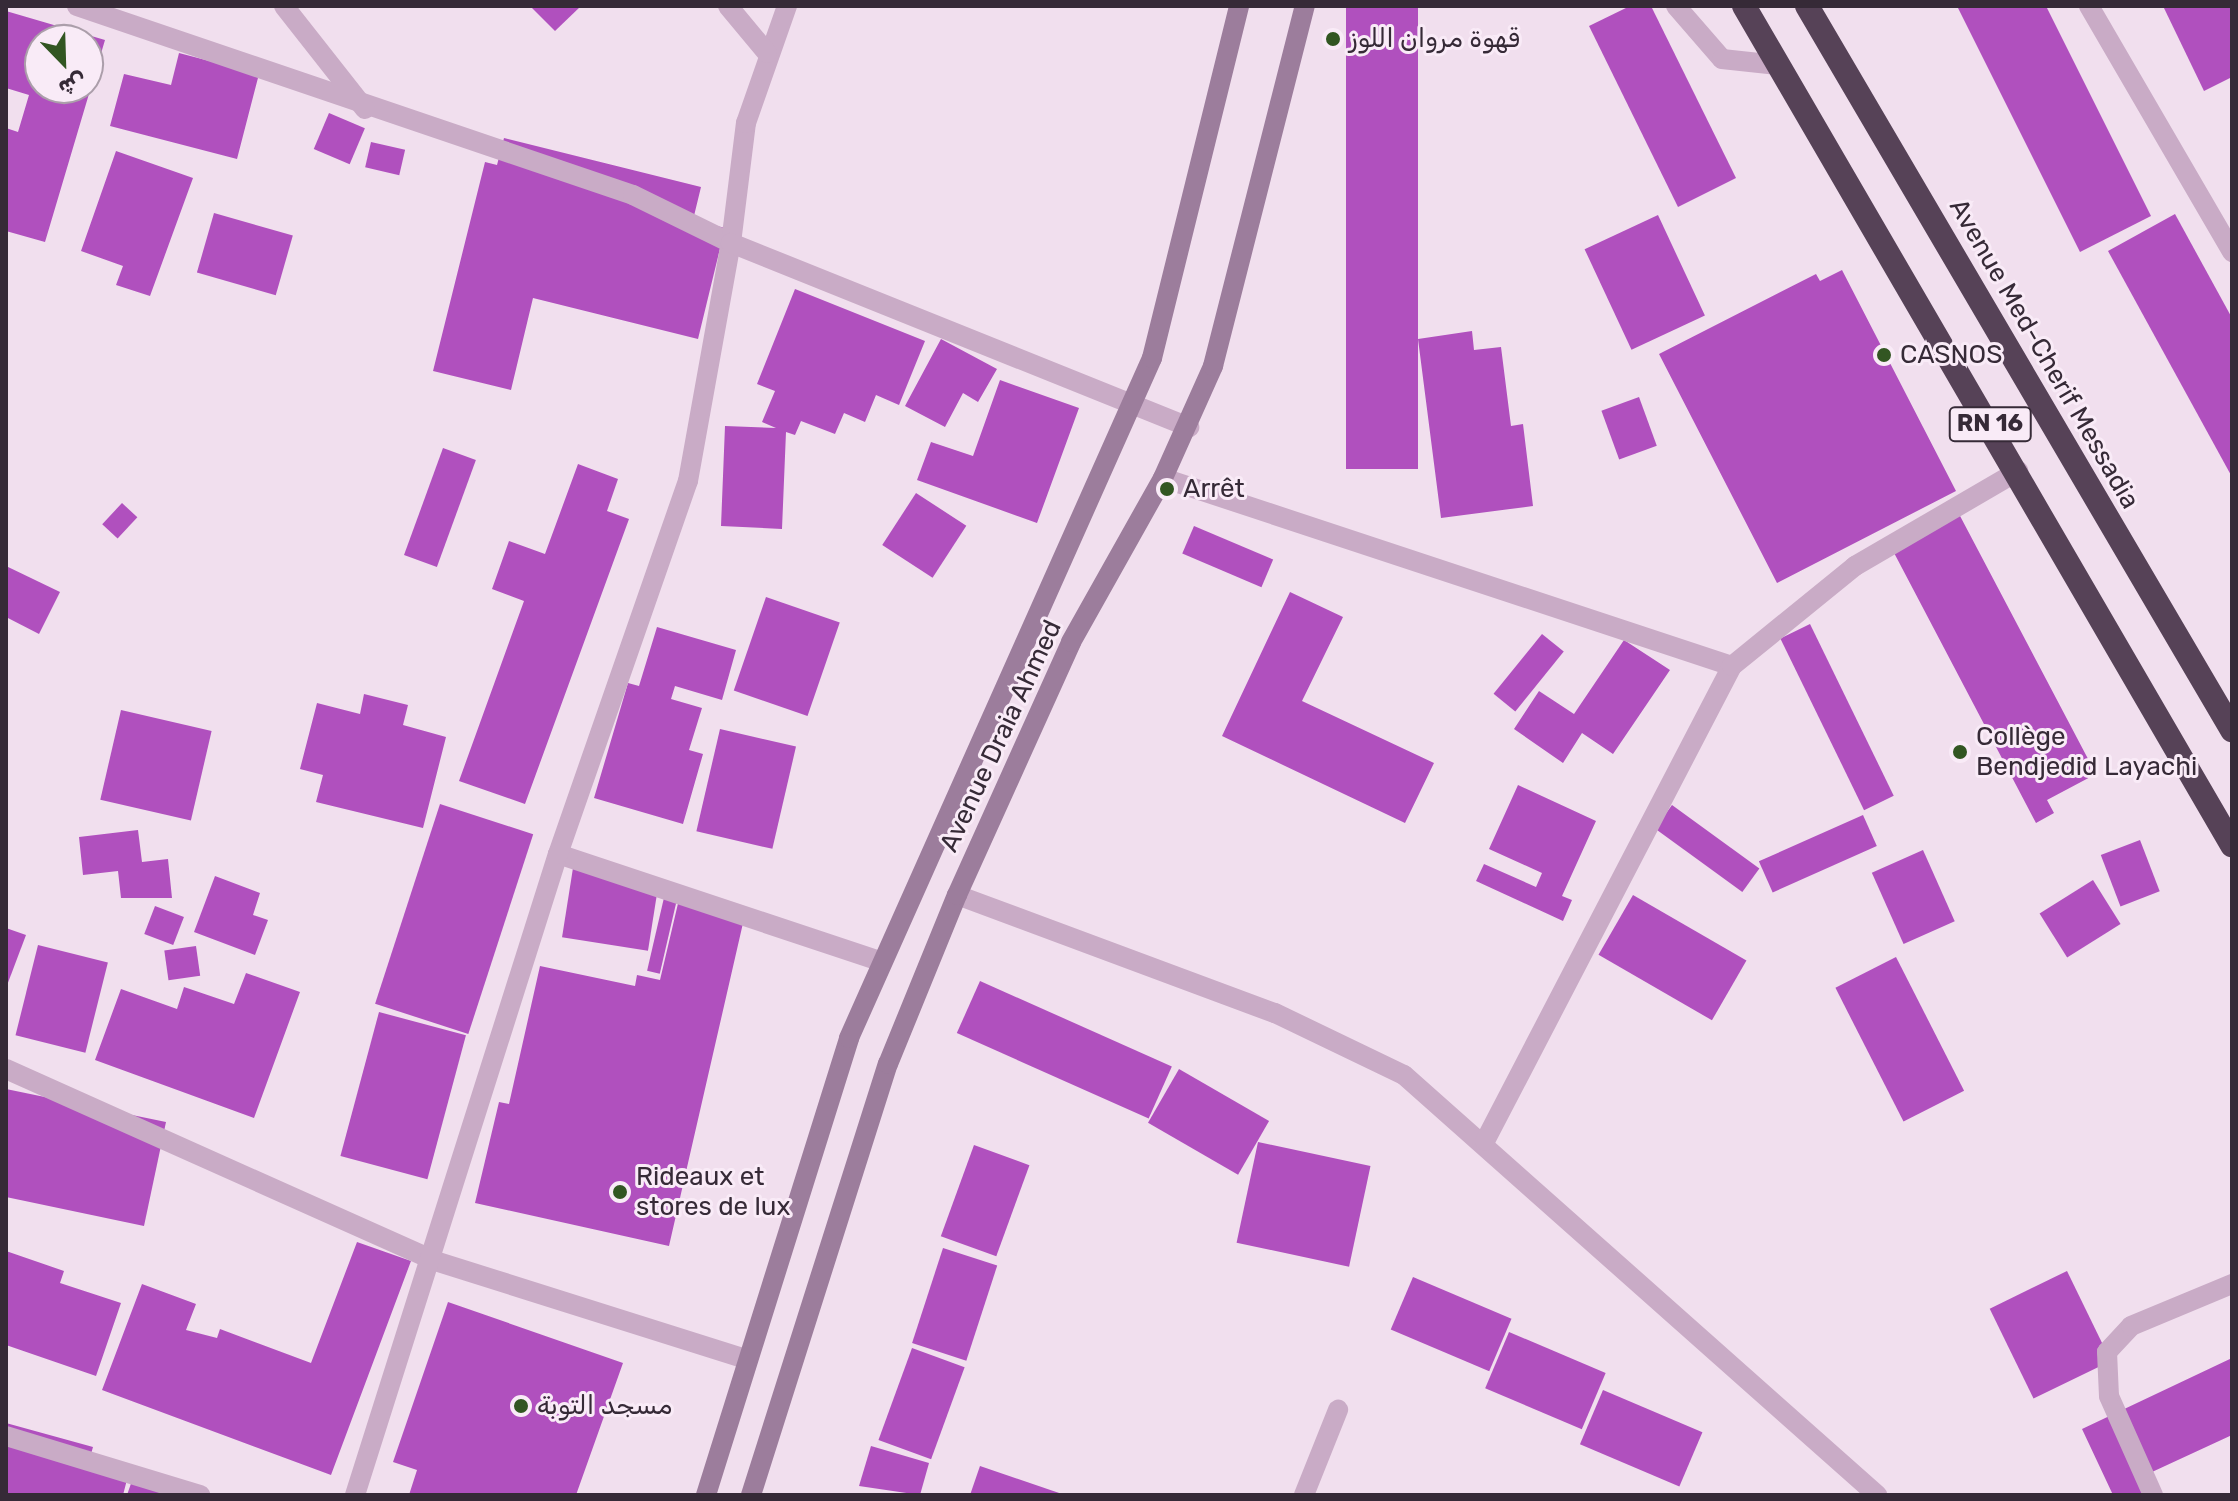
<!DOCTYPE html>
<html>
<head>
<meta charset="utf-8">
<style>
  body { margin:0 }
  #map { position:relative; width:2238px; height:1501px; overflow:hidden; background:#f1dfee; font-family:Rubik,"Noto Sans Arabic",sans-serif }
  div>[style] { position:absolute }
  .building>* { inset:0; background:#b050be; transform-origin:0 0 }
  .lane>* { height:20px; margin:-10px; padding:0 10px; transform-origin:10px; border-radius:10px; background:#c9abc6 }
  .street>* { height:20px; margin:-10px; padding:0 10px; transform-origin:10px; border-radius:10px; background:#c9abc6 }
  .secondary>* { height:20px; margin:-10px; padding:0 10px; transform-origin:10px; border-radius:10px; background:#9c7d9c }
  .highway>* { height:24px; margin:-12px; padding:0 12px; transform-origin:12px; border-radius:12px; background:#564257 }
  .dots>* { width:22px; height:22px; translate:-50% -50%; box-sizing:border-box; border:4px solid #f9ebf7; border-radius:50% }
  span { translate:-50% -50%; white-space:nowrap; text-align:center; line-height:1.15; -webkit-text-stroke:6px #f9ebf7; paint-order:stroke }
  .shield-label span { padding:2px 6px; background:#f9ebf7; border:2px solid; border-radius:6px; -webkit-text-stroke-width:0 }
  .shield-label { font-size:24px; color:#362a37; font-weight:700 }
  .poi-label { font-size:26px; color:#362a37 }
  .left { translate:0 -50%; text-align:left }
  .street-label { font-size:26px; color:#362a37 }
  .frame { position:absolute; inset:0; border:8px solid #362a37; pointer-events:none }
  .north { position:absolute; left:24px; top:24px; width:80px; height:80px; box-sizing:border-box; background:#f9ebf7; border:2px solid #ab9eaa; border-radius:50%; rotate:157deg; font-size:22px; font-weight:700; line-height:32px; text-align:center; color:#362a37 }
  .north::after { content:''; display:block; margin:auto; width:28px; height:36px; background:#325622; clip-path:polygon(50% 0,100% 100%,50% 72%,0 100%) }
</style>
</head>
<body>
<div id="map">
  <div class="building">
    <div style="clip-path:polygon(530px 6px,581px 6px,555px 31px)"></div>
    <div style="left:1346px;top:6px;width:72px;height:463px"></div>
    <div style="clip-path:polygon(1630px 6px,1651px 6px,1736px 178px,1678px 207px,1589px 26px)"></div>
    <div style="clip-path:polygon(1957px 6px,2046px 6px,2151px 216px,2080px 252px)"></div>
    <div style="clip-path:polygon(2163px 6px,2232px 6px,2232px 77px,2204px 91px)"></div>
    <div style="clip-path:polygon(evenodd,6px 11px,105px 40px,45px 242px,6px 231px,6px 128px,18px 132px,29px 95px,6px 88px,6px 11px,40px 40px,88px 40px,88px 88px,40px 88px,40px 40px)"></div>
    <div style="clip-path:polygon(179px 53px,259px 74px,237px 159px,110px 126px,124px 74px,171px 85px)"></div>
    <div style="left:329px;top:113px;width:39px;height:39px;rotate:23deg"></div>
    <div style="clip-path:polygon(504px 138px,701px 187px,693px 220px,725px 228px,698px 339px,533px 298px,511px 390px,433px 371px,485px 162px,497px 165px)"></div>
    <div style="left:371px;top:142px;width:35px;height:26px;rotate:13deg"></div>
    <div style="clip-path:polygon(116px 151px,193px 178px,150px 296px,116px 285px,123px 266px,81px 251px)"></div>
    <div style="left:214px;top:213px;width:82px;height:62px;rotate:16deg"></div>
    <div style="clip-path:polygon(2175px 214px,2232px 318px,2232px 477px,2108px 251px)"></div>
    <div style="left:1658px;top:215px;width:111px;height:81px;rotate:65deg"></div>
    <div style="clip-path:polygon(1842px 270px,1956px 491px,1777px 583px,1659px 354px,1816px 274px,1820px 281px)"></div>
    <div style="clip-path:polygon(795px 289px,925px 341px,899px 405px,876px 395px,865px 422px,844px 413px,835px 434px,801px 421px,795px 435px,786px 432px,782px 529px,721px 526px,725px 426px,776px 428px,762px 422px,775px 391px,757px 384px)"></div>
    <div style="clip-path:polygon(1472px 331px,1474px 350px,1501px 347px,1511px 426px,1523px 424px,1533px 506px,1441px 518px,1418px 339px)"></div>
    <div style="clip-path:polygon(941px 339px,997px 369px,978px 402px,963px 393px,945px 427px,905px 406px)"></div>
    <div style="clip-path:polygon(1000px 380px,1079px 408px,1037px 523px,917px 480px,931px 442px,973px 456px)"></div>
    <div style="left:1639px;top:397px;width:52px;height:40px;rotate:70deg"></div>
    <div style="left:443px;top:448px;width:35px;height:114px;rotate:20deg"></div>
    <div style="clip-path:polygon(578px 464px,618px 479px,607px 511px,629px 519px,525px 804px,459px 781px,524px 601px,492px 589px,509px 541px,545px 554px)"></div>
    <div style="left:916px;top:493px;width:60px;height:62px;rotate:33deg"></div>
    <div style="left:122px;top:503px;width:21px;height:29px;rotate:43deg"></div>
    <div style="clip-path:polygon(1959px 514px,2096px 774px,2047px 800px,2054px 813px,2036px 823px,1892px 549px)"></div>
    <div style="left:1194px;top:526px;width:86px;height:30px;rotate:23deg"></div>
    <div style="clip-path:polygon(6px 566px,60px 592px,39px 634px,6px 617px)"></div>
    <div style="clip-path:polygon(1290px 592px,1343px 617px,1302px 701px,1434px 763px,1405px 823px,1222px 736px)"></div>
    <div style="left:766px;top:597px;width:78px;height:99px;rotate:19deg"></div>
    <div style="left:1810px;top:624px;width:191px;height:33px;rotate:64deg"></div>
    <div style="clip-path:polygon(657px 627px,736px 650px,722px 700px,675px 686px,671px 699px,702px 708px,689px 750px,703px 754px,683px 824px,594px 798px,628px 683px,639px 686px)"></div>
    <div style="left:1542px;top:634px;width:28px;height:77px;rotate:39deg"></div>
    <div style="clip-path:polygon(1624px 640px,1670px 670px,1613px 754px,1582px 733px,1563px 763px,1514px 729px,1539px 691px,1574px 714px)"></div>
    <div style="clip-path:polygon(364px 694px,408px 705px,403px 725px,446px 737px,423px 828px,316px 802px,323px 775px,300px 769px,317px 703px,360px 714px)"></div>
    <div style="left:121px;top:710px;width:93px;height:92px;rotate:13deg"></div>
    <div style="left:720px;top:729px;width:78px;height:105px;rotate:13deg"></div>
    <div style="clip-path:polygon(1518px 785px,1596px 821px,1562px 896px,1572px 900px,1563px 921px,1476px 881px,1484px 864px,1536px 887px,1542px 873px,1489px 849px)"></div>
    <div style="left:440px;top:804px;width:98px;height:210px;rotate:18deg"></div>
    <div style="left:1672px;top:805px;width:108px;height:29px;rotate:36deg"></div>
    <div style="left:1863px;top:815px;width:34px;height:114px;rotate:66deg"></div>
    <div style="clip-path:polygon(138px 830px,142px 862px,168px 859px,172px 898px,121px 898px,118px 871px,83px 875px,79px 837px)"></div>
    <div style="left:2140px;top:840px;width:55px;height:42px;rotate:69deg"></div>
    <div style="left:1923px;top:850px;width:78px;height:56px;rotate:66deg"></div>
    <div style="left:573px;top:868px;width:87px;height:70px;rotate:9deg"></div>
    <div style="clip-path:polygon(215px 876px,260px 893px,253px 915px,268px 920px,255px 955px,194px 932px)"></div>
    <div style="left:2093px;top:880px;width:52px;height:63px;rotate:58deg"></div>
    <div style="left:666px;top:889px;width:13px;height:84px;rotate:13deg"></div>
    <div style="clip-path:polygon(680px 895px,746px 910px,669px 1246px,475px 1203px,499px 1102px,509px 1104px,540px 966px,635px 986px,637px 975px,660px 980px)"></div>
    <div style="left:1633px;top:895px;width:131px;height:69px;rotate:30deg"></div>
    <div style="left:155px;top:906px;width:31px;height:30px;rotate:21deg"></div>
    <div style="clip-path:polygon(6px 928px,26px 935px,6px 988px)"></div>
    <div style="left:38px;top:945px;width:72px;height:93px;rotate:14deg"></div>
    <div style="left:196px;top:946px;width:30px;height:32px;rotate:82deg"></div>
    <div style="left:1896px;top:957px;width:150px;height:68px;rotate:63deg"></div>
    <div style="clip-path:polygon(246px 973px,300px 992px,254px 1118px,95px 1060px,121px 989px,177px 1009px,184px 987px,234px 1004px)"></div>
    <div style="left:980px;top:981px;width:210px;height:57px;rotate:24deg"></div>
    <div style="left:379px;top:1012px;width:90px;height:149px;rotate:15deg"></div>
    <div style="left:1179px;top:1069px;width:104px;height:62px;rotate:30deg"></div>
    <div style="clip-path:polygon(6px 1089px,166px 1122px,144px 1226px,6px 1197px)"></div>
    <div style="left:1258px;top:1142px;width:115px;height:103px;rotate:12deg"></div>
    <div style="left:974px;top:1145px;width:59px;height:97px;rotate:20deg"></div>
    <div style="clip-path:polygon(357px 1242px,411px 1261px,331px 1475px,102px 1390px,142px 1284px,196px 1304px,186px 1330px,217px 1338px,220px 1329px,311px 1363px)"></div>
    <div style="left:943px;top:1248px;width:57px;height:100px;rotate:18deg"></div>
    <div style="clip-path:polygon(6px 1251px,64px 1271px,60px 1283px,121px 1303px,96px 1376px,6px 1345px)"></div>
    <div style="left:2067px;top:1271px;width:100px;height:86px;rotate:64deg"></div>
    <div style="left:1413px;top:1277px;width:107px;height:57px;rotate:23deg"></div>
    <div style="clip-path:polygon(448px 1302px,623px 1363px,576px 1495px,409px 1495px,417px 1470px,393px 1462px)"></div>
    <div style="left:1509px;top:1332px;width:105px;height:61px;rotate:23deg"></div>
    <div style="left:912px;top:1348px;width:56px;height:98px;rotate:20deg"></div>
    <div style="clip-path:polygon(2232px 1358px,2232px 1435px,2152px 1472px,2157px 1495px,2113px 1495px,2082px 1429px)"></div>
    <div style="left:1603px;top:1390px;width:108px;height:59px;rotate:23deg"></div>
    <div style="clip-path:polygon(6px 1423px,93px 1447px,89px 1461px,129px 1472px,123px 1495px,6px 1495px)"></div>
    <div style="clip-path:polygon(871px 1446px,929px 1463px,920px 1495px,859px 1486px)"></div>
    <div style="clip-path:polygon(980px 1466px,1065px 1495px,970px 1495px)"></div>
    <div style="clip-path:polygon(135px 1472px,175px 1495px,127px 1495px)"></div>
  </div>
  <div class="lane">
    <div style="left:2153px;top:1495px;width:108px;rotate:-114deg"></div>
    <div style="left:2109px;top:1396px;width:44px;rotate:-92.6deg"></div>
    <div style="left:2107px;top:1352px;width:35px;rotate:-47deg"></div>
    <div style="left:2131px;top:1326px;width:109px;rotate:-22.6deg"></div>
  </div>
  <div class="street">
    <div style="left:77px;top:6px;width:587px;rotate:18.77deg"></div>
    <div style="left:633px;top:195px;width:109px;rotate:26.1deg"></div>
    <div style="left:731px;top:243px;width:121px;rotate:-82.9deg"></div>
    <div style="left:746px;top:123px;width:124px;rotate:-70.7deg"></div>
    <div style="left:284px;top:6px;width:131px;rotate:51.8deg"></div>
    <div style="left:728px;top:6px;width:61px;rotate:50.3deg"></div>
    <div style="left:1676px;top:6px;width:70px;rotate:49deg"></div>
    <div style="left:1722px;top:59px;width:56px;rotate:6.1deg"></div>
    <div style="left:2089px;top:6px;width:285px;rotate:59.8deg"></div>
    <div style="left:1163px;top:478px;width:599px;rotate:18.28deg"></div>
    <div style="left:558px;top:854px;width:339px;rotate:18.4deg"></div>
    <div style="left:957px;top:895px;width:339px;rotate:20.4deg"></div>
    <div style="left:1275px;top:1013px;width:143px;rotate:25.7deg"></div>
    <div style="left:1404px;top:1075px;width:633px;rotate:41.6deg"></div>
    <div style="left:6px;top:1069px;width:467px;rotate:24.1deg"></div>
    <div style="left:432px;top:1260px;width:329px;rotate:17.5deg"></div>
    <div style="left:1485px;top:1141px;width:535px;rotate:-62.53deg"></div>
    <div style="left:1732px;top:666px;width:159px;rotate:-39.1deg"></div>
    <div style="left:1855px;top:566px;width:189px;rotate:-30.2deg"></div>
    <div style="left:6px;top:1436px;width:203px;rotate:16.9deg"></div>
    <div style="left:355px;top:1495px;width:672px;rotate:-72.43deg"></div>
    <div style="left:558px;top:854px;width:395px;rotate:-70.8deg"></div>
    <div style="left:688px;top:481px;width:242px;rotate:-79.8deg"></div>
    <div style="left:731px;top:243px;width:494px;rotate:21.9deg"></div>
    <div style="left:1304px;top:1495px;width:92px;rotate:-68.2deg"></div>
  </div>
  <div class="secondary">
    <div style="left:706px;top:1495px;width:479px;rotate:-72.6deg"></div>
    <div style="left:849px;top:1038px;width:744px;rotate:-65.98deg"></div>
    <div style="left:1152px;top:358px;width:363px;rotate:-76.1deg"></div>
    <div style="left:751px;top:1495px;width:452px;rotate:-72.4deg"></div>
    <div style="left:888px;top:1064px;width:183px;rotate:-67.8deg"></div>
    <div style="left:957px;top:895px;width:277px;rotate:-65.7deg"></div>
    <div style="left:1071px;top:642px;width:188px;rotate:-60.7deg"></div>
    <div style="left:1163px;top:478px;width:123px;rotate:-65.9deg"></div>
    <div style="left:1213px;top:366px;width:372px;rotate:-75.7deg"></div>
  </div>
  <div class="highway">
    <div style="left:1744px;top:6px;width:971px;rotate:59.82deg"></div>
    <div style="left:1807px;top:6px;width:840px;rotate:59.59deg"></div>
  </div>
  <div class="dots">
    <div style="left:1333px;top:39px;background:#325622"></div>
    <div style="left:1884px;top:355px;background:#325622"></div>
    <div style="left:1167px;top:489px;background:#325622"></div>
    <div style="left:1960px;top:752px;background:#325622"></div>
    <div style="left:620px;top:1192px;background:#325622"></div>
    <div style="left:521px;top:1406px;background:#325622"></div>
  </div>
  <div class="shield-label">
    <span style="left:1990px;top:424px">RN 16</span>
  </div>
  <div class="poi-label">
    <span class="left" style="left:1349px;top:39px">قهوة مروان اللوز</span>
    <span class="left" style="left:1900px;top:355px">CASNOS</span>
    <span class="left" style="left:1183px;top:489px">Arrêt</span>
    <span class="left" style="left:1976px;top:752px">Collège<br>Bendjedid Layachi</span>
    <span class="left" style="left:636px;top:1192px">Rideaux et<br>stores de lux</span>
    <span class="left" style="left:537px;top:1406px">مسجد التوبة</span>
  </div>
  <div class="street-label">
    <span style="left:2044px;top:354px;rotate:60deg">Avenue Med-Cherif Messadia</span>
    <span style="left:1001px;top:736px;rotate:-65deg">Avenue Draia Ahmed</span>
  </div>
  <div class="frame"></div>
  <div class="north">ش</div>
</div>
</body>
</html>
